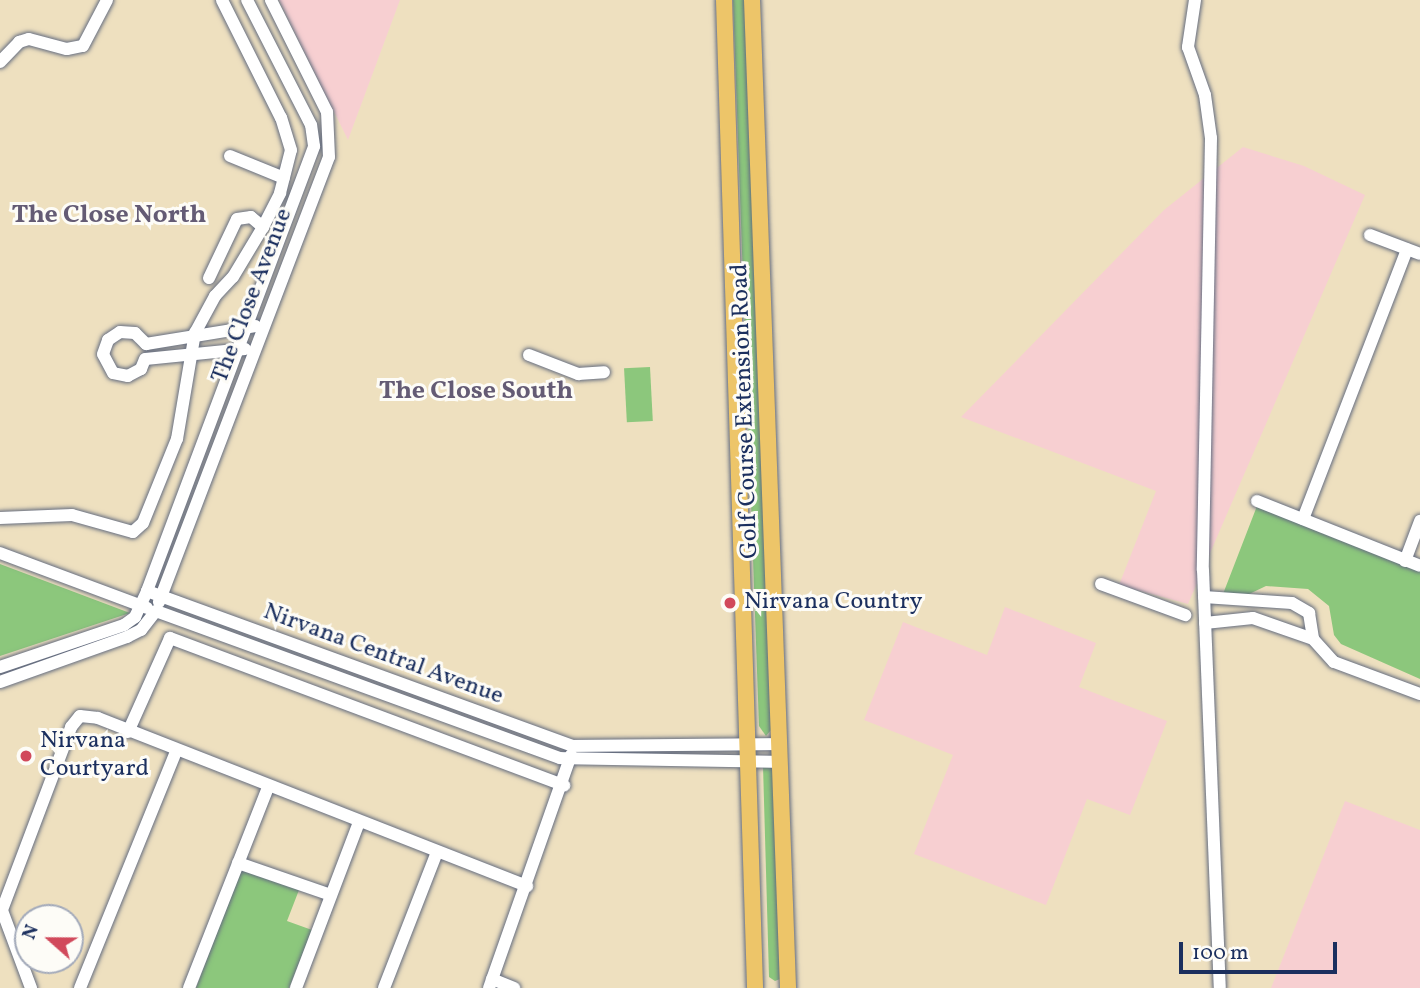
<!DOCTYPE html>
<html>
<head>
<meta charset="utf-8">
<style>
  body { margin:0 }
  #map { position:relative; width:1420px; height:988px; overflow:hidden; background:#eee0bf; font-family:Vollkorn,serif }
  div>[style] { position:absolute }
  .built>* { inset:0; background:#f7cfd1 }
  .green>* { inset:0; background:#8cc77c; transform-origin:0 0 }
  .roads { filter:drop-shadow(0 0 2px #656d80) drop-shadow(0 0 2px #656d80) }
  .minor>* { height:12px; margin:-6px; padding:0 6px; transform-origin:6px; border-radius:6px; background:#fff }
  .major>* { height:16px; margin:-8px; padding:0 8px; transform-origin:8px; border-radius:8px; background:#edc569 }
  .dots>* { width:19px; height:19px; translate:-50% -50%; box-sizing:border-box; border:4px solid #fdfcf7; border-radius:50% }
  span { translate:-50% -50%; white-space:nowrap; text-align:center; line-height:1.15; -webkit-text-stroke:6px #fdfcf7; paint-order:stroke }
  .street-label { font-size:24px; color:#1b2f5e }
  .poi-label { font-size:24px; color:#1b2f5e }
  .left { translate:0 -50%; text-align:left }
  .neighbourhood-label { font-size:26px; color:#645b74; font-weight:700 }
  .north { position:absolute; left:14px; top:904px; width:70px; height:70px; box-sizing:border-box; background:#fdfcf7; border:2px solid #a3aaba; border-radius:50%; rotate:291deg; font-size:19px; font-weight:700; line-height:28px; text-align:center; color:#1b2f5e }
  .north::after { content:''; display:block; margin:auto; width:24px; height:32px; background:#d1495b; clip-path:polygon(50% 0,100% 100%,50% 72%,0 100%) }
  .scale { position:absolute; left:1179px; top:942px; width:158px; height:32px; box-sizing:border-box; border:4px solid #1b2f5e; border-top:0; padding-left:9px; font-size:21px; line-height:24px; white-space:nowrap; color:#1b2f5e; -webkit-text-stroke:5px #fdfcf7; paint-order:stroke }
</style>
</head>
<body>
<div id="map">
  <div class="built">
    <div style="clip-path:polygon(279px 0,400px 0,348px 140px)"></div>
    <div style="clip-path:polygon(1243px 147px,1304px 166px,1365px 195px,1188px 604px,1119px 585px,1156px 491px,961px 417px,1164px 210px)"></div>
    <div style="clip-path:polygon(1005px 607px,1096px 643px,1079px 687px,1167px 721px,1130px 815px,1087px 799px,1046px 905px,914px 854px,953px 755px,864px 720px,903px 622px,987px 655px)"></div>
    <div style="clip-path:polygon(1345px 801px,1420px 830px,1420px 988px,1271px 988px)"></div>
  </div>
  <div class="green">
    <div style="clip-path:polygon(733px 0,745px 0,771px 730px,766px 736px,759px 726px)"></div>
    <div style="left:650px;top:367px;width:54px;height:26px;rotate:87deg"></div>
    <div style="clip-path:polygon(1257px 506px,1420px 568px,1420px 679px,1341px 644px,1334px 635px,1329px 606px,1308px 589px,1266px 586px,1245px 596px,1223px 594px)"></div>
    <div style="clip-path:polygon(0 564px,130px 613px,0 656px)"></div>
    <div style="clip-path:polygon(763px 766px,773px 768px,780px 979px,775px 981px,769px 977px)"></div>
    <div style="clip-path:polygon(241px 869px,299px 890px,287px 921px,312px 930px,289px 988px,196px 988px)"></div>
  </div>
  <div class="roads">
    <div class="minor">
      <div style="left:1195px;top:0;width:48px;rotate:98.5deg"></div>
      <div style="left:1188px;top:47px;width:51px;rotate:70.5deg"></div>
      <div style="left:1205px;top:95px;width:43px;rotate:82.1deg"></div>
      <div style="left:1211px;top:138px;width:432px;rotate:91.1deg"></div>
      <div style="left:1203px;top:570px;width:418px;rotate:87.7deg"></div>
      <div style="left:0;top:62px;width:28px;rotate:-46deg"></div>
      <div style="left:19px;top:42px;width:10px;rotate:-17deg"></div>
      <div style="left:29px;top:39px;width:39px;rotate:15deg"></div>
      <div style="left:67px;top:49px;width:16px;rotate:-11deg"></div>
      <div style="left:83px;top:46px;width:52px;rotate:-62.4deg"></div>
      <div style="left:230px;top:156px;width:58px;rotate:22.2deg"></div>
      <div style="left:1370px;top:235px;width:53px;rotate:20.8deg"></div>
      <div style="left:209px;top:278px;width:65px;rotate:-64.6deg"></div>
      <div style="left:237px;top:219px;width:14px;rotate:-8deg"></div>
      <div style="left:251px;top:217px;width:16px;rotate:40deg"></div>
      <div style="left:245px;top:349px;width:100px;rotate:174.3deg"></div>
      <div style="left:145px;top:359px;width:11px;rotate:112deg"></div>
      <div style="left:141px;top:369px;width:15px;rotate:152deg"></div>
      <div style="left:128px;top:376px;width:15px;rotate:-169deg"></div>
      <div style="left:113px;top:373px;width:21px;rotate:-118deg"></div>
      <div style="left:103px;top:354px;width:15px;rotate:-70deg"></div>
      <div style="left:108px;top:340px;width:14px;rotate:-34deg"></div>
      <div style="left:120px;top:332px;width:15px;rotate:4deg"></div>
      <div style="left:135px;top:333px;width:16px;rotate:45deg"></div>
      <div style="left:146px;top:344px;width:111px;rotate:-9.3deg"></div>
      <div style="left:529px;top:355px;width:53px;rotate:21.2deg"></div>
      <div style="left:578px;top:374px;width:26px;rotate:-4deg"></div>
      <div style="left:1257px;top:501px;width:175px;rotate:21.7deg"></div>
      <div style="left:0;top:518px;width:72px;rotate:-2.4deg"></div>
      <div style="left:72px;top:515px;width:63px;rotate:15.6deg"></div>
      <div style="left:133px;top:532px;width:13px;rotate:-42deg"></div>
      <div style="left:143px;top:523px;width:91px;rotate:-68deg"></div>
      <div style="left:177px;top:439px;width:108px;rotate:-80.4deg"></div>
      <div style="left:195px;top:333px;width:42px;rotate:-61.6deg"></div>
      <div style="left:215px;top:296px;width:26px;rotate:-47deg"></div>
      <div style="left:233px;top:277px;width:58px;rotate:-59deg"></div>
      <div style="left:263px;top:227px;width:38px;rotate:-63deg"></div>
      <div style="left:280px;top:193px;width:44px;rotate:-75.7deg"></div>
      <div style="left:291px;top:150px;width:34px;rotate:-107deg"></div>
      <div style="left:281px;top:118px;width:132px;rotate:-116.6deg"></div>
      <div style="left:1303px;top:519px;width:289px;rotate:-68.9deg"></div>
      <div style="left:0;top:553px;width:157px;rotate:20.5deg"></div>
      <div style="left:1405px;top:561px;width:43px;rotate:-69.4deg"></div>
      <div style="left:1101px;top:584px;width:90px;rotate:20.3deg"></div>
      <div style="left:147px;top:591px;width:475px;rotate:-69.4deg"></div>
      <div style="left:314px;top:146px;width:21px;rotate:-98deg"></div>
      <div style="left:311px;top:125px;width:140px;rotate:-117.1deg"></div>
      <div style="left:1204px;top:597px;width:88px;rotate:3.9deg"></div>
      <div style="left:1292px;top:603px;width:20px;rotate:30deg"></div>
      <div style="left:1309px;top:613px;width:26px;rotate:81deg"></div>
      <div style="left:1313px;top:639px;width:31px;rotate:48deg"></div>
      <div style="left:1334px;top:662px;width:92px;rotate:20.4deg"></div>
      <div style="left:159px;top:602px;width:476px;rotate:-69.1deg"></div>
      <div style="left:329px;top:157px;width:45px;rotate:-92.5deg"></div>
      <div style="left:327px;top:112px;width:125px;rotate:-116.6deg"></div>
      <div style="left:1205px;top:623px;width:48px;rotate:-5.9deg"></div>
      <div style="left:1253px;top:618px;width:64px;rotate:19.3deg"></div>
      <div style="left:0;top:667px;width:131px;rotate:-18.7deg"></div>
      <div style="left:124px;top:625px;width:14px;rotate:-36deg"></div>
      <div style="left:135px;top:617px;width:29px;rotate:-65deg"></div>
      <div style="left:147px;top:591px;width:452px;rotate:20deg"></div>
      <div style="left:572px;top:746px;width:209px;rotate:-0.5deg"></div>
      <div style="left:0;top:682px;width:135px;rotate:-19.5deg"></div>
      <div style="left:127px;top:637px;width:16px;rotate:-27deg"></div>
      <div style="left:141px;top:630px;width:24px;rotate:-52deg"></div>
      <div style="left:156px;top:611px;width:430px;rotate:20deg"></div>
      <div style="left:560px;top:758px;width:221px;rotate:1deg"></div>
      <div style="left:128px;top:732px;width:103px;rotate:-65.9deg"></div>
      <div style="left:170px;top:638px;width:421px;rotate:20.5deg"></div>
      <div style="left:238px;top:863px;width:98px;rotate:19deg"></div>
      <div style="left:0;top:905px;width:89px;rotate:69.5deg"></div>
      <div style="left:2px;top:910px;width:196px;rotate:-69.3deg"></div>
      <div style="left:71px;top:727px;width:14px;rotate:-51deg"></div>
      <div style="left:80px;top:716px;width:18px;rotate:6deg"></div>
      <div style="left:98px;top:718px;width:461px;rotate:21.4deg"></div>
      <div style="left:492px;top:979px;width:24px;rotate:22deg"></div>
      <div style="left:80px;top:988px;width:255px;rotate:-67.9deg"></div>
      <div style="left:189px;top:988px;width:216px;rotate:-68.5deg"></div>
      <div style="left:296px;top:988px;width:178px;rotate:-69.2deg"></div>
      <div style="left:384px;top:988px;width:146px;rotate:-68.7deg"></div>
      <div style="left:489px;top:988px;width:247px;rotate:-70.6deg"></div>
    </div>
    <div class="major">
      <div style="left:724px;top:0;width:988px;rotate:88.2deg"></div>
      <div style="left:752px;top:0;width:989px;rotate:87.91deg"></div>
    </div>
  </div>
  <div class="dots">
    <div style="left:730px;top:603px;background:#d1495b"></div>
    <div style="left:26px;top:756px;background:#d1495b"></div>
  </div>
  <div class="street-label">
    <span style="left:253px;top:296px;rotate:-69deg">The Close Avenue</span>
    <span style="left:746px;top:411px;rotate:-92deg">Golf Course Extension Road</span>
    <span style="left:383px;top:655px;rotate:20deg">Nirvana Central Avenue</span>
  </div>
  <div class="poi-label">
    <span class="left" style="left:744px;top:603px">Nirvana Country</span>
    <span class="left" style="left:40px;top:756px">Nirvana<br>Courtyard</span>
  </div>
  <div class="neighbourhood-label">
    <span style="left:109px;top:216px">The Close North</span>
    <span style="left:476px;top:392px">The Close South</span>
  </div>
  <div class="north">N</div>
  <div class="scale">100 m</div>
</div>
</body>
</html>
